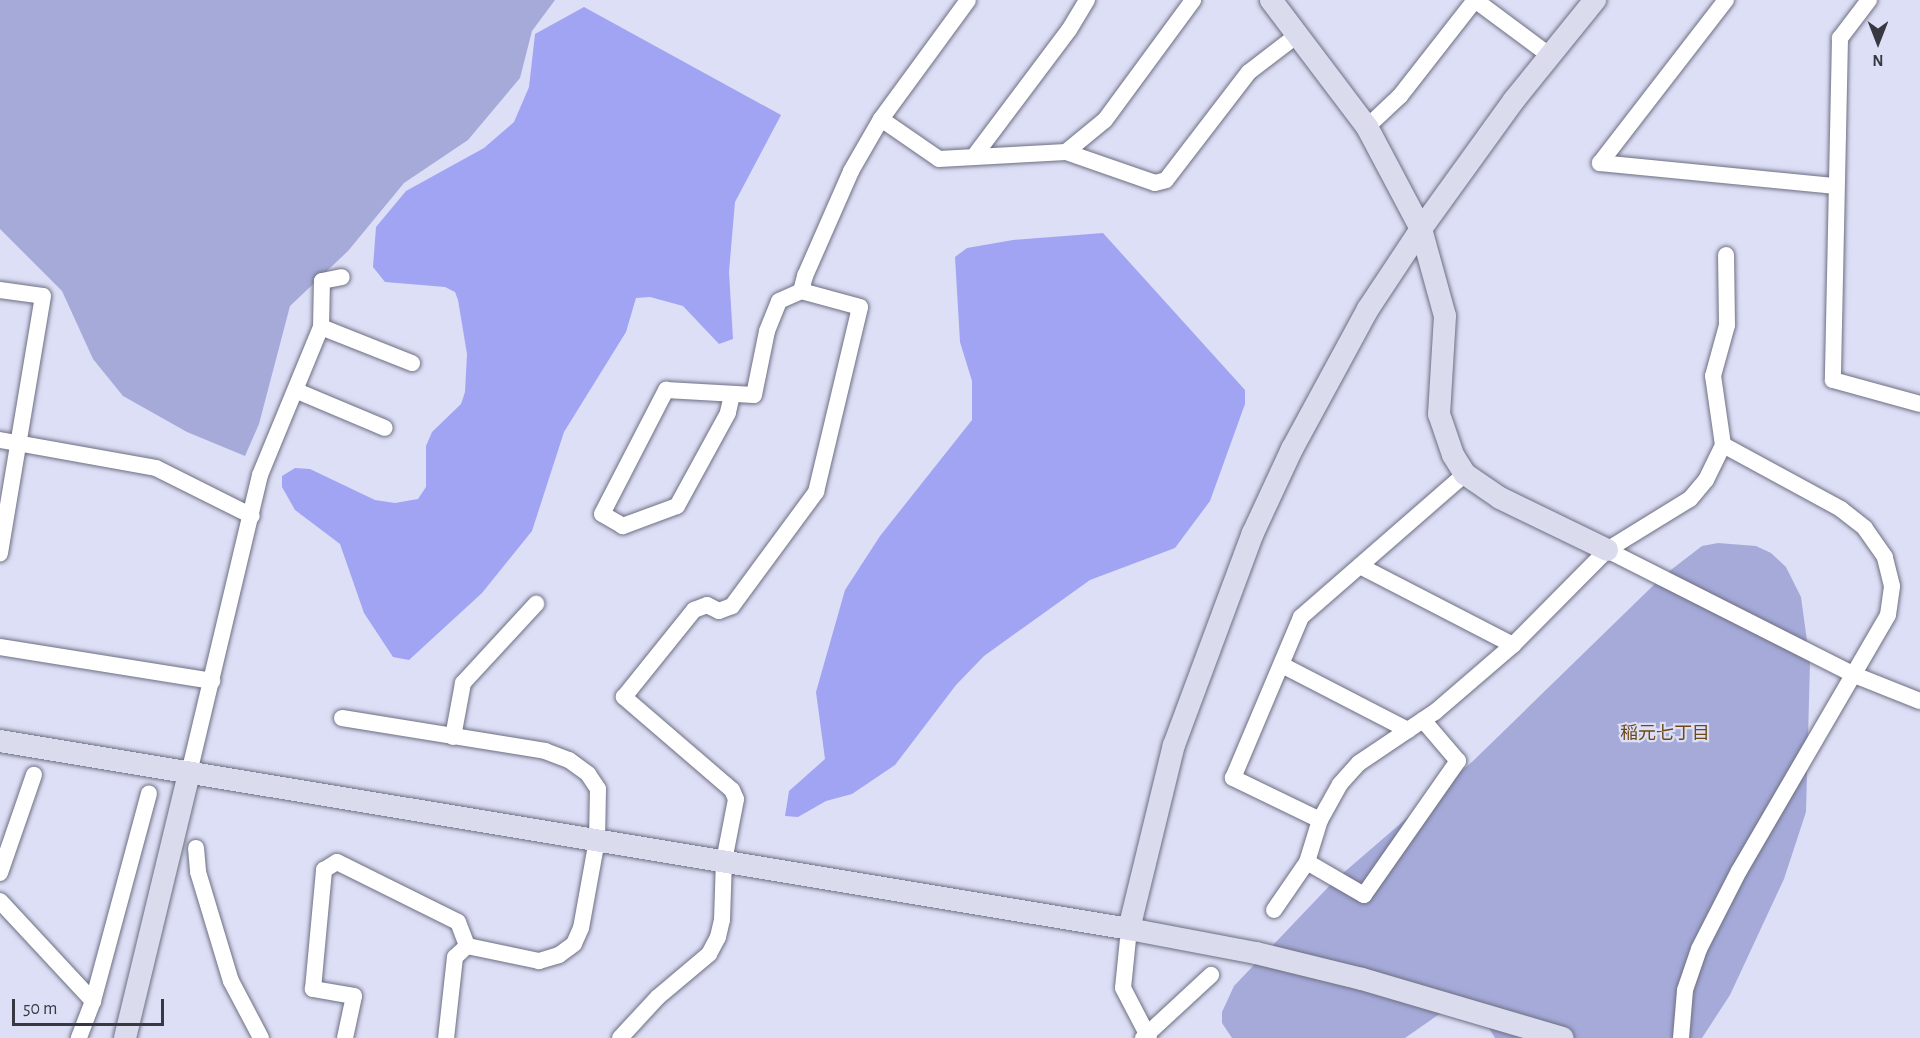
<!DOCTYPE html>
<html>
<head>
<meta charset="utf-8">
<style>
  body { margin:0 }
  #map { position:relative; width:1920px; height:1038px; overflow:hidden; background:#dddff6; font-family:"Alegreya Sans","Noto Sans JP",sans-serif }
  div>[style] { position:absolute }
  .green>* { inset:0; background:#a6aad9 }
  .water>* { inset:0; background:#a1a4f2 }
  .roads { filter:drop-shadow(0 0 2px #6d6f82) drop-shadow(0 0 2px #6d6f82) }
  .street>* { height:16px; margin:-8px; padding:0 8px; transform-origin:8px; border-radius:8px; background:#fff }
  .secondary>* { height:22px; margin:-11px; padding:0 11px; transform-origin:11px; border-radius:11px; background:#dadbed }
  span { translate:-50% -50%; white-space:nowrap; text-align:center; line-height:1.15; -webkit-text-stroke:4.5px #dddff6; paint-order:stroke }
  .neighbourhood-label { font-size:18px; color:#6d4918 }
  .north { position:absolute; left:1848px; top:12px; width:60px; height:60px; -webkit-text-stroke:4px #dddff6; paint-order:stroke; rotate:180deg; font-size:16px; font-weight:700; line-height:24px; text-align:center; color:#373841 }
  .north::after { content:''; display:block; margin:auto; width:21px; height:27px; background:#373841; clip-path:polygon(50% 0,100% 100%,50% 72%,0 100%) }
  .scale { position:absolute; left:12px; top:999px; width:152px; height:27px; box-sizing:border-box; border:3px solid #373841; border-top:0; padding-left:8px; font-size:18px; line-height:21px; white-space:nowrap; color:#373841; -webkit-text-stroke:4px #dddff6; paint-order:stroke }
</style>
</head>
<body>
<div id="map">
  <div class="green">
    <div style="clip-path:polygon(0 0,555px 0,532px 31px,520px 78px,468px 140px,404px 183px,348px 251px,290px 306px,259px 424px,245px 456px,187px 432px,123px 396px,93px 359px,62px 291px,0 229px)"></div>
    <div style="clip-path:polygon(1718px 543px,1756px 546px,1771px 553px,1786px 567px,1801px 597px,1810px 663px,1806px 812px,1784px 879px,1730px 995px,1702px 1038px,1495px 1038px,1482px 1017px,1463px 1010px,1438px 1015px,1405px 1038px,1232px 1038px,1222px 1023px,1222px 1012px,1234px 986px,1334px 881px,1473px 761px,1663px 576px,1702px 546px)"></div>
  </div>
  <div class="water">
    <div style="clip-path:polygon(584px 7px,781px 115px,735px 202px,729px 272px,733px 339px,719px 344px,683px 306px,650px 297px,636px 298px,626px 332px,564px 432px,532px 531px,482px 593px,409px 660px,393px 657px,364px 613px,340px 544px,295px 510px,282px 487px,282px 476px,295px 468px,310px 469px,375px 500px,395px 503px,418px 499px,426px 487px,426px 446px,432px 432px,461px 404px,465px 392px,467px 354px,458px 300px,455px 292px,445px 287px,385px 282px,373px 267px,376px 227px,406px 191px,484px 148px,514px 122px,529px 87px,535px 34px)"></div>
    <div style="clip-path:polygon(1103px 233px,1245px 390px,1245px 404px,1210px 501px,1175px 548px,1090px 580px,984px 656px,956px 685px,895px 765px,852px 794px,826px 801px,798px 817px,785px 816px,789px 791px,825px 759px,816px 692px,845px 590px,880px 536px,972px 420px,972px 381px,960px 342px,955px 257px,967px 248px,1013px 240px)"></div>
  </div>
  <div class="roads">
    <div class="street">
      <div style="left:1475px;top:0;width:92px;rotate:36.6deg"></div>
      <div style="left:1869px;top:0;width:48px;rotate:127.3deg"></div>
      <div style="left:1840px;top:38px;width:342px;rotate:91.2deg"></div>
      <div style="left:1833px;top:380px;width:90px;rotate:15.4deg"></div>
      <div style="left:881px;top:119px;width:70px;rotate:34.6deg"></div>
      <div style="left:939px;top:159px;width:127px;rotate:-3.2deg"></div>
      <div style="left:1066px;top:152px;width:94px;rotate:19.2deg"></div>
      <div style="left:1155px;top:183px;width:11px;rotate:-15deg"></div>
      <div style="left:1166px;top:180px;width:136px;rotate:-52.5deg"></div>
      <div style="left:1249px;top:72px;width:59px;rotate:-37.5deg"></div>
      <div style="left:1367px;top:127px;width:45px;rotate:-43.2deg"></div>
      <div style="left:1400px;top:96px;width:122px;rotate:-52deg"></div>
      <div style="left:1066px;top:152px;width:50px;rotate:-39.4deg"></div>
      <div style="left:1105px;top:120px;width:149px;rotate:-53.7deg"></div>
      <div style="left:975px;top:155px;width:156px;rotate:-53.1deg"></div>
      <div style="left:1069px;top:30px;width:35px;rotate:-59deg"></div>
      <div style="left:1600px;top:163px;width:237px;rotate:5.6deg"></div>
      <div style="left:1600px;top:163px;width:206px;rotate:-52.3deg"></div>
      <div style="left:0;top:290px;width:43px;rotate:7.9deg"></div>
      <div style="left:43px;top:296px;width:261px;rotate:99.5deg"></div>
      <div style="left:321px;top:327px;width:98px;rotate:21.6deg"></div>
      <div style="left:297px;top:391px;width:95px;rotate:22.8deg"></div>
      <div style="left:732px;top:395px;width:18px;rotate:103deg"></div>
      <div style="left:728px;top:413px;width:106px;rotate:118.7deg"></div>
      <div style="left:677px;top:506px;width:58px;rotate:159.7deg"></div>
      <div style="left:623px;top:526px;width:24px;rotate:-150deg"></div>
      <div style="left:602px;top:514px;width:140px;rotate:-62.7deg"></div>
      <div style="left:666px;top:390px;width:88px;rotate:3.3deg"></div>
      <div style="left:754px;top:395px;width:65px;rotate:-78.5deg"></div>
      <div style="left:767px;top:331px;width:32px;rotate:-68deg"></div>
      <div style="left:779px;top:301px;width:24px;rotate:-24deg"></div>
      <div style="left:0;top:440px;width:158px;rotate:10.2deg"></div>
      <div style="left:156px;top:468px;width:107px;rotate:26.6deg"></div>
      <div style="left:1607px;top:550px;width:275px;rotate:26.8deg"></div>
      <div style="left:1852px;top:674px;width:73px;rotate:21.7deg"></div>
      <div style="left:1360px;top:566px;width:172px;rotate:27.3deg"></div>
      <div style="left:0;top:647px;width:215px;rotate:9.1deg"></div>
      <div style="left:1282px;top:665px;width:142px;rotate:27.3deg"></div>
      <div style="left:342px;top:718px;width:206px;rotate:9.2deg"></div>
      <div style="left:545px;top:751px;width:26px;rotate:21deg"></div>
      <div style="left:569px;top:760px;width:24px;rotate:36deg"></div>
      <div style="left:588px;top:774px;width:18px;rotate:56deg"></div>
      <div style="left:598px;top:789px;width:51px;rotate:91.1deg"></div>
      <div style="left:597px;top:840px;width:89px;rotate:100.3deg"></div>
      <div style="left:581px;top:928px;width:17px;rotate:114deg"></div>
      <div style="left:574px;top:944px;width:19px;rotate:144deg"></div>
      <div style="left:559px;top:955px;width:21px;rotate:163deg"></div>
      <div style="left:539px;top:961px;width:74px;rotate:-168.2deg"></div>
      <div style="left:467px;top:946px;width:16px;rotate:137deg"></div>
      <div style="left:455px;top:957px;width:81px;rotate:96.3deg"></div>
      <div style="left:453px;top:737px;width:55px;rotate:-79.5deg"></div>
      <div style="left:463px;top:683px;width:108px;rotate:-47.3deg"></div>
      <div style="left:189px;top:773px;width:306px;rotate:-76.6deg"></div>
      <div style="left:260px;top:475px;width:160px;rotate:-67.6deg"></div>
      <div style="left:321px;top:327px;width:46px;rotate:-88.8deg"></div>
      <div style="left:322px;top:281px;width:20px;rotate:-11deg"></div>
      <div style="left:1320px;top:820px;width:97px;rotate:-154.2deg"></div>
      <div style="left:1233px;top:778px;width:175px;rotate:-67.1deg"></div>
      <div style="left:1301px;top:617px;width:218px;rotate:-41.1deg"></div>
      <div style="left:196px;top:848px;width:24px;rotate:85deg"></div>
      <div style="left:198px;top:872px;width:114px;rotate:73.2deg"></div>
      <div style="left:231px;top:981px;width:64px;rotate:62.2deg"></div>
      <div style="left:1307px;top:862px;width:66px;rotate:30.1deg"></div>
      <div style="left:1364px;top:895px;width:164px;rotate:-55deg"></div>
      <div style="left:1458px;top:761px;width:54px;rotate:-130.5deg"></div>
      <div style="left:0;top:873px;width:104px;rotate:-70.9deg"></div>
      <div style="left:0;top:901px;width:137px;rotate:47.1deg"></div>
      <div style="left:93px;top:1001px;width:40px;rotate:111deg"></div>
      <div style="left:1274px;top:910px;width:58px;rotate:-55.5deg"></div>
      <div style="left:1307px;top:862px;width:44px;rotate:-72.8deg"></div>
      <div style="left:1320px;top:820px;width:41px;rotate:-60.9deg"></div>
      <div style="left:1340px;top:784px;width:28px;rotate:-48deg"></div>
      <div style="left:1359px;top:763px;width:92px;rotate:-33.9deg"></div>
      <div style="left:1435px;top:712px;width:103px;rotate:-40.7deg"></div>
      <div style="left:1513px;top:645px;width:134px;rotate:-45.3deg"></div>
      <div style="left:1607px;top:550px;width:97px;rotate:-31.6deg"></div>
      <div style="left:1690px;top:499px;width:25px;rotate:-50deg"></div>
      <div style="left:1706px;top:480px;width:39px;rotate:-64deg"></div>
      <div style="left:1723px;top:445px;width:70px;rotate:-98.2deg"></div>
      <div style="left:1713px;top:376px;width:53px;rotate:-74.6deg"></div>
      <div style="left:1727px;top:325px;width:70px;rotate:-90.8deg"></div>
      <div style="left:1129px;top:929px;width:59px;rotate:95.8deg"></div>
      <div style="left:1123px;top:988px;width:56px;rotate:62.5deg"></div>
      <div style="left:93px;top:1001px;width:215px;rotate:-74.9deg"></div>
      <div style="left:345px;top:1038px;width:43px;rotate:-77.9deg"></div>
      <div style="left:354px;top:996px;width:42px;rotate:-170.3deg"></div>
      <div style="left:313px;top:989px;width:120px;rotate:-84.7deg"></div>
      <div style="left:324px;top:870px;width:15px;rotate:-32deg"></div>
      <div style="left:337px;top:862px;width:135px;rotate:26.4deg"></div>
      <div style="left:458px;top:922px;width:26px;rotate:69deg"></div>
      <div style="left:620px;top:1038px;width:56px;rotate:-47.2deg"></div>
      <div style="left:658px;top:997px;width:67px;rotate:-40.1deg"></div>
      <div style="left:709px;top:954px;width:19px;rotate:-62deg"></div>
      <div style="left:718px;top:937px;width:17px;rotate:-77deg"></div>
      <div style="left:722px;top:920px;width:59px;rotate:-88.1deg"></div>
      <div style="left:724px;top:861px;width:63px;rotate:-79deg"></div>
      <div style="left:736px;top:799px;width:10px;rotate:-114deg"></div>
      <div style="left:732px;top:790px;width:143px;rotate:-139.3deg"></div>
      <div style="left:624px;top:697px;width:112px;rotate:-51.2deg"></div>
      <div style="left:694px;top:610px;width:14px;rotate:-21deg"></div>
      <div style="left:707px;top:605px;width:13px;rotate:27deg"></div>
      <div style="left:719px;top:611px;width:14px;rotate:-21deg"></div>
      <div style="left:732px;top:606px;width:142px;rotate:-53.6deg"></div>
      <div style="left:816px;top:492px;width:190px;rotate:-76.6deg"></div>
      <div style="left:860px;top:307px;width:61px;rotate:-164.8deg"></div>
      <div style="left:801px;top:291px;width:16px;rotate:-75deg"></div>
      <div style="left:805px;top:276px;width:115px;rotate:-66.3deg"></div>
      <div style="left:851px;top:171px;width:60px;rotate:-60deg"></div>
      <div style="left:881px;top:119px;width:147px;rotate:-53.8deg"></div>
      <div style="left:1143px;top:1038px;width:93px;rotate:-42.8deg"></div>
      <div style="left:1681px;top:1038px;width:48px;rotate:-85.2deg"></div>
      <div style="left:1685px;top:990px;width:43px;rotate:-71.1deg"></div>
      <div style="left:1699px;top:949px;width:88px;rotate:-62.9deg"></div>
      <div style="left:1739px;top:871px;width:296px;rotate:-59.8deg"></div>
      <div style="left:1888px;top:615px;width:29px;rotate:-82deg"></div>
      <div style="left:1892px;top:586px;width:30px;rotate:-104deg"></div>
      <div style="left:1885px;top:557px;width:35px;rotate:-125deg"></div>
      <div style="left:1865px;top:528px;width:31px;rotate:-142deg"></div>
      <div style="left:1841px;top:509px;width:134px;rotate:-151.5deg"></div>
    </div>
    <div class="secondary">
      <div style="left:1271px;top:0;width:159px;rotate:52.9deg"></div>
      <div style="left:1367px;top:127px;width:115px;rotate:62.1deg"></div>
      <div style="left:1421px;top:229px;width:90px;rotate:74.6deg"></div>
      <div style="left:1445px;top:316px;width:98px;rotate:93.5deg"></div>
      <div style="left:1439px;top:414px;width:43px;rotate:71.1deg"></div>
      <div style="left:1453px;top:455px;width:22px;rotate:58deg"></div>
      <div style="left:1465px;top:474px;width:42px;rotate:34.4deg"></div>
      <div style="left:1500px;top:498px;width:119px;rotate:25.9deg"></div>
      <div style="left:0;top:741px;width:1145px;rotate:9.45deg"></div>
      <div style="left:1129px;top:929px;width:129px;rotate:10.7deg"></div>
      <div style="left:1256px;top:953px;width:109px;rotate:13.8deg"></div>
      <div style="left:1362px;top:979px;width:209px;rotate:16.4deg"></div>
      <div style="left:1129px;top:929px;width:189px;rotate:-76.3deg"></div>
      <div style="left:1174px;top:745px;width:226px;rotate:-69.6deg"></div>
      <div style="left:1253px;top:533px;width:93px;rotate:-65.1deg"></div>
      <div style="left:1292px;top:449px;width:159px;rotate:-61.5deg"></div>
      <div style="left:1368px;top:309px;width:96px;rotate:-56.5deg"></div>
      <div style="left:1421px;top:229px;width:159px;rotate:-54.2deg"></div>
      <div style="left:1514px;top:100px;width:129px;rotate:-51deg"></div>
      <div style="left:125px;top:1038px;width:273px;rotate:-76.4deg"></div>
    </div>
  </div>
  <div class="neighbourhood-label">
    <span style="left:1665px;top:734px">稲元七丁目</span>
  </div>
  <div class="north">N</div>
  <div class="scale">50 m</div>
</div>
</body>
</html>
